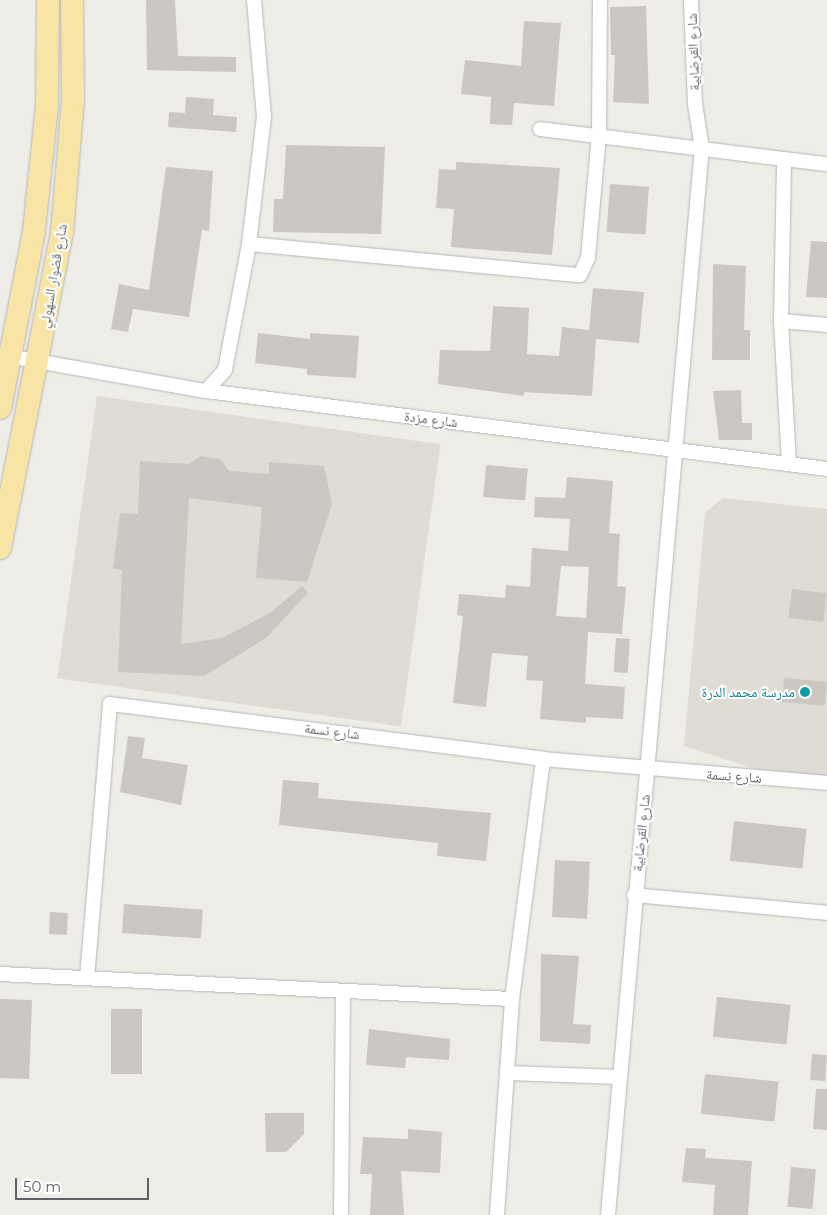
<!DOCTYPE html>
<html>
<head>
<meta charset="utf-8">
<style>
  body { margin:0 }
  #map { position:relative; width:827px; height:1215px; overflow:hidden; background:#efede7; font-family:Montserrat,"Noto Naskh Arabic",sans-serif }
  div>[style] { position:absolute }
  .education>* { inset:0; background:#dfdcd5; transform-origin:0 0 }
  .building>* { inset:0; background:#cbc8c4; transform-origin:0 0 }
  .roads { filter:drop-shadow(0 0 1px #b4b7ba) drop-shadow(0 0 1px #b4b7ba) }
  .minor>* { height:14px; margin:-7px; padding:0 7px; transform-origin:7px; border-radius:7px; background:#fff }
  .trunk>* { height:22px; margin:-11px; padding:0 11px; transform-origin:11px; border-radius:11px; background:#f8e4a4 }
  .dots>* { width:14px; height:14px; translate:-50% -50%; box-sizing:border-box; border:2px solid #fff; border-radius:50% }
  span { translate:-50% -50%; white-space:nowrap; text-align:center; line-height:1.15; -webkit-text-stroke:4px #fff; paint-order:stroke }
  .street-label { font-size:14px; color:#5e6266 }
  .culture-label { font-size:14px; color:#0d838f }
  .right { translate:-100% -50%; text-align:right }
  .scale { position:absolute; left:15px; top:1178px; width:134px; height:22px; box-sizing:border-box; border:2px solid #5e6266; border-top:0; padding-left:6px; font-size:15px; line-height:18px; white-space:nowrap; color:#5e6266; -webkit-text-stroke:4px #fff; paint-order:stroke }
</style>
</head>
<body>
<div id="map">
  <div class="education">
    <div style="left:97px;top:396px;width:347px;height:285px;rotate:8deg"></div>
    <div style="clip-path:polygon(723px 498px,827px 509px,827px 777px,756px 769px,684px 746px,705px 513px)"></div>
  </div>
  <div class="building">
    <div style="clip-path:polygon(146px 0,175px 0,178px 56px,236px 57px,236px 72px,147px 70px)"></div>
    <div style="clip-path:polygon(646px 6px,649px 104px,613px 102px,615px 55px,611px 55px,610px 7px)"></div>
    <div style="clip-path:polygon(524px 21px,561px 23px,554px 106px,514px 103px,512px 125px,490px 124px,491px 97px,461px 94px,465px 60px,521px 66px)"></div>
    <div style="clip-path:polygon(186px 97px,214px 99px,213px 115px,237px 117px,236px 132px,168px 127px,169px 112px,185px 113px)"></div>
    <div style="clip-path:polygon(286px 145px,385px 147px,381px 234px,273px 232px,274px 199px,283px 199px)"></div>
    <div style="clip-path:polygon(456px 162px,560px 168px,552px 255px,451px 247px,454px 209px,436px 208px,439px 169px,456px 170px)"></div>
    <div style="clip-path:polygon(166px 167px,213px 171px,209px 231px,202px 230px,189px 317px,133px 309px,128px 332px,111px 329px,119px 284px,149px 290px)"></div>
    <div style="left:610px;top:184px;width:39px;height:48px;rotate:4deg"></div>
    <div style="clip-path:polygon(811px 241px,827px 242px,827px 298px,806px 297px)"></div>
    <div style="clip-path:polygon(713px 264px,746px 266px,744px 330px,750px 330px,750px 360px,712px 360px)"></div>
    <div style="clip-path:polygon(593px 288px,644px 292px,639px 343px,596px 339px,592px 396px,524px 392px,524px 396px,438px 384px,440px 350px,490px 351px,493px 306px,529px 308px,527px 354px,559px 356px,562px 327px,589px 330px)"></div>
    <div style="clip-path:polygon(258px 333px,310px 339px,310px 333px,359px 336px,356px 378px,307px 375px,307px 369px,255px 363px)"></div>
    <div style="clip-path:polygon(741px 390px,742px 423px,752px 423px,752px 440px,719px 440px,713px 391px)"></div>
    <div style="clip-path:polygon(201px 456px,220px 459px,229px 471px,269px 474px,269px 462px,324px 466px,332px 504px,307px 582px,256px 578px,262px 507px,189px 498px,181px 644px,222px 638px,270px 613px,302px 586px,308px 593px,266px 638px,204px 676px,118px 672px,122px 570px,113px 568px,120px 513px,138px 514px,140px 461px,188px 464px)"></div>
    <div style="left:486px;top:465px;width:42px;height:32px;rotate:5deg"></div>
    <div style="clip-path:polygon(evenodd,567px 477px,613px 481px,609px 533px,620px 534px,617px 586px,626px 587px,622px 634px,588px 632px,585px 684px,625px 687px,623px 719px,586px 717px,586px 723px,540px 719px,543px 681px,526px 680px,528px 656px,492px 653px,486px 707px,453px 703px,463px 616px,457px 615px,459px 594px,505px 598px,506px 585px,530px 587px,532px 548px,568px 551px,570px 519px,534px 517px,535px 497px,565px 498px,567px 477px,561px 566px,589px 567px,586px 618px,556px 616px,561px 566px)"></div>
    <div style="left:792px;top:589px;width:35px;height:29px;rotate:7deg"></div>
    <div style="left:616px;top:638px;width:14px;height:34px;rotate:4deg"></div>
    <div style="left:784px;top:678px;width:43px;height:24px;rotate:5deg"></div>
    <div style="clip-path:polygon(128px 736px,145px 738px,142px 758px,188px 765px,181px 805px,120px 792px)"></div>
    <div style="clip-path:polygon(283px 780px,319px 783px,318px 798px,491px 813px,486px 861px,437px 856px,438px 843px,279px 825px)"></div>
    <div style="left:734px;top:821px;width:73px;height:40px;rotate:6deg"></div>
    <div style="left:555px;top:860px;width:35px;height:57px;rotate:3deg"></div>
    <div style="left:124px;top:904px;width:79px;height:29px;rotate:4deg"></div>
    <div style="left:50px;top:912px;width:18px;height:22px;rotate:3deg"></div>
    <div style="clip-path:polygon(541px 954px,579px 956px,573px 1024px,591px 1025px,590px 1044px,540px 1041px)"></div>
    <div style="left:717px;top:997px;width:74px;height:40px;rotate:6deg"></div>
    <div style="left:0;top:999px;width:32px;height:79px;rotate:2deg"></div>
    <div style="left:111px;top:1009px;width:31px;height:65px"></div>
    <div style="clip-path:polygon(369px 1029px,450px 1039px,449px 1060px,406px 1057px,405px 1068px,366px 1065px)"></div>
    <div style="left:812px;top:1054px;width:15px;height:26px;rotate:4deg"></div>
    <div style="left:705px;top:1074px;width:74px;height:40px;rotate:6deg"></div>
    <div style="clip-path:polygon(816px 1089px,827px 1089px,827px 1130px,813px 1129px)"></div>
    <div style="clip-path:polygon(265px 1113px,304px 1113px,304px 1134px,286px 1152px,266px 1152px)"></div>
    <div style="clip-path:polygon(408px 1129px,442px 1132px,440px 1173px,401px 1171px,404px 1215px,370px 1215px,372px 1174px,360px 1174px,363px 1137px,408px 1139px)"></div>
    <div style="clip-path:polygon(686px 1148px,706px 1149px,705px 1158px,752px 1161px,748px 1215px,713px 1215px,715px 1185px,682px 1182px)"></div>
    <div style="left:791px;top:1167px;width:25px;height:40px;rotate:5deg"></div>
  </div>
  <div class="roads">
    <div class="minor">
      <div style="left:540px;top:129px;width:289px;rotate:7deg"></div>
      <div style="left:249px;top:244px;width:332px;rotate:5.4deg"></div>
      <div style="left:580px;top:275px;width:19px;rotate:-65deg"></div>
      <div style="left:588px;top:258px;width:123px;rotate:-84.9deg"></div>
      <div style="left:599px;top:135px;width:135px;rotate:-89.6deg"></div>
      <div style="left:781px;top:321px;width:162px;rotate:-88.9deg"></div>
      <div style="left:3px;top:355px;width:206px;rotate:10.1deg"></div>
      <div style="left:206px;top:391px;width:626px;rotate:7.16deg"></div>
      <div style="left:206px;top:391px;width:28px;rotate:-48deg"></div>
      <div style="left:225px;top:370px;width:128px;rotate:-79.2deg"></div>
      <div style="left:249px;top:244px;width:128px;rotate:-83.3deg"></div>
      <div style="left:264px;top:117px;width:117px;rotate:-94.9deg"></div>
      <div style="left:789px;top:464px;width:143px;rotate:-93.2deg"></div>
      <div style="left:781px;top:321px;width:46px;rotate:5deg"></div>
      <div style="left:634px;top:895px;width:194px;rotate:5.3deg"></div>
      <div style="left:0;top:974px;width:513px;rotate:2.8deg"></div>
      <div style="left:87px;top:978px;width:275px;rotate:-85.2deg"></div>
      <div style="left:110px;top:704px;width:436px;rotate:7.2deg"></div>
      <div style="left:543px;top:759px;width:285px;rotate:4.8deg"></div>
      <div style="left:508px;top:1073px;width:110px;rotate:2.1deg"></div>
      <div style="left:341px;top:1215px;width:224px;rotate:-89.5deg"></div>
      <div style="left:497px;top:1215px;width:217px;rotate:-86deg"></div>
      <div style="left:512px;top:999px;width:242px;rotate:-82.6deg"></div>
      <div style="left:608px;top:1215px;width:1071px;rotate:-84.97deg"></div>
      <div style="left:702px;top:148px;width:45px;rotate:-99deg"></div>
      <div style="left:695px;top:104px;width:104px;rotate:-92.2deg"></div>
    </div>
    <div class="trunk">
      <div style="left:0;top:408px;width:180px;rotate:-79.1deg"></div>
      <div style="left:34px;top:231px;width:126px;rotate:-84.1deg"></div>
      <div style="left:47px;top:106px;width:106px;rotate:-89.5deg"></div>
      <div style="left:0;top:548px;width:321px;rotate:-78.9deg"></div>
      <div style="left:62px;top:233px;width:133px;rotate:-85.3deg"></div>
      <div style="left:73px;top:100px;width:100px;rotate:-90.6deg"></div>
    </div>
  </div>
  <div class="dots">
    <div style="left:805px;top:692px;background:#0f9aa8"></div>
  </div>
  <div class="street-label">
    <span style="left:693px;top:52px;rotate:-92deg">شارع القرضابية</span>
    <span style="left:53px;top:276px;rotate:-80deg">شارع قضوار السهولي</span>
    <span style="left:431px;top:419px;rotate:7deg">شارع مزدة</span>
    <span style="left:332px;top:731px;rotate:7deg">شارع نسمة</span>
    <span style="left:734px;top:776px;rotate:4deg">شارع نسمة</span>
    <span style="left:641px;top:833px;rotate:-84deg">شارع القرضابية</span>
  </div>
  <div class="culture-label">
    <span class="right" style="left:795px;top:692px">مدرسة محمد الدرة</span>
  </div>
  <div class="scale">50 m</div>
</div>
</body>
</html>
